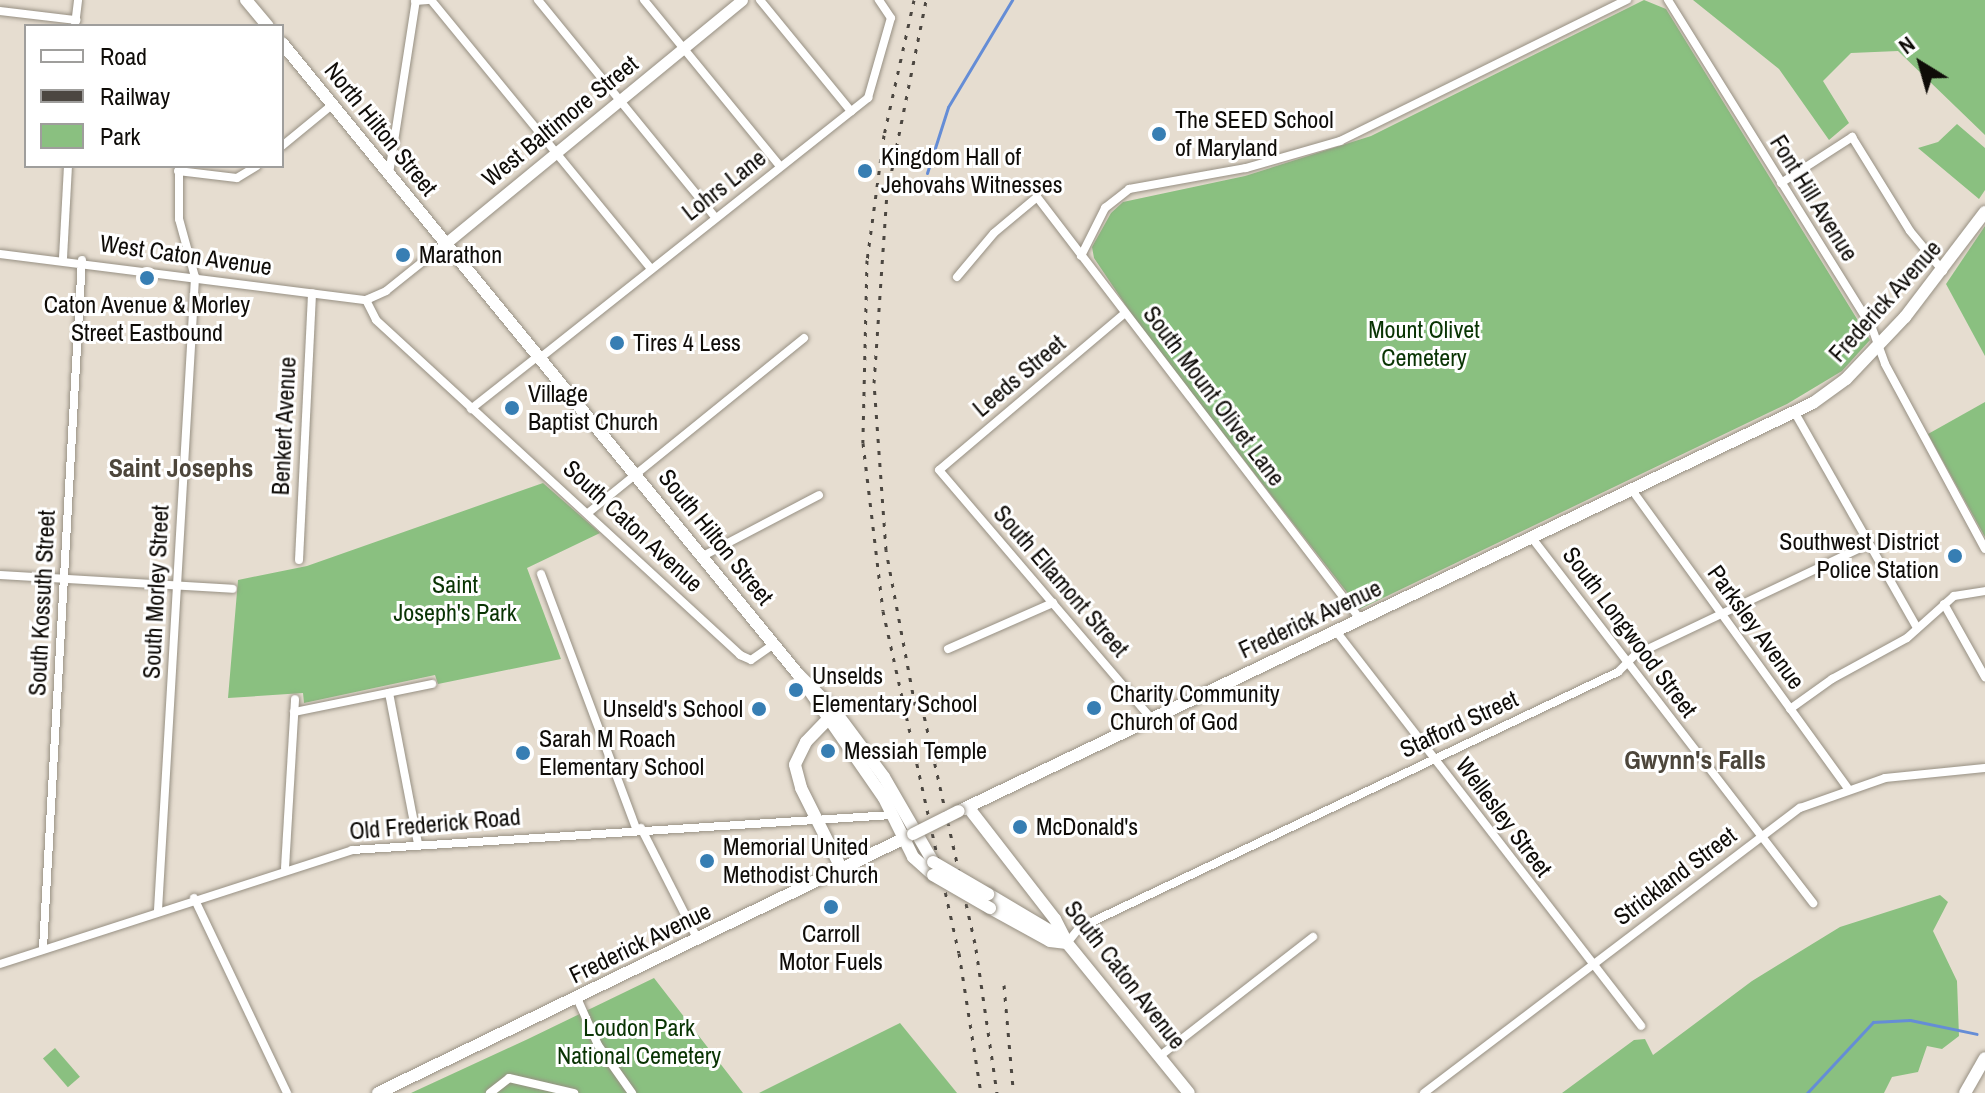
<!DOCTYPE html>
<html>
<head>
<meta charset="utf-8">
<style>
  body { margin:0 }
  #map { position:relative; width:1985px; height:1093px; overflow:hidden; background:#e6ddd0; font-family:"Archivo Narrow",sans-serif }
  div>[style] { position:absolute }
  .green>* { inset:0; background:#8ac080; transform-origin:0 0 }
  .stream>* { height:3px; margin:-1.5px; padding:0 1.5px; transform-origin:1.5px; border-radius:1.5px; background:#658dd6 }
  .roads { filter:drop-shadow(0 0 2px #979083) drop-shadow(0 0 2px #979083) }
  .minor>* { height:8px; margin:-4px; padding:0 4px; transform-origin:4px; border-radius:4px; background:#fff }
  .secondary>* { height:11px; margin:-5.5px; padding:0 5.5px; transform-origin:5.5px; border-radius:5.5px; background:#fff }
  .primary>* { height:12px; margin:-6px; padding:0 6px; transform-origin:6px; border-radius:6px; background:#fff }
  .rail>* { height:3px; margin-top:-1.5px; transform-origin:0; background:repeating-linear-gradient(90deg,#4c4741 0 4px,transparent 0 12px) }
  .bridges { filter:drop-shadow(0 0 2px #979083) drop-shadow(0 0 2px #979083) }
  .primary-bridge>* { height:12px; margin:-6px; padding:0 6px; transform-origin:6px; border-radius:6px; background:#fff }
  .dots>* { width:22px; height:22px; translate:-50% -50%; box-sizing:border-box; border:4px solid #fff; border-radius:50% }
  span { translate:-50% -50%; white-space:nowrap; text-align:center; line-height:1.15; -webkit-text-stroke:6px #fff; paint-order:stroke }
  .poi-label { font-size:24px; color:#0f0c08 }
  .left { translate:0 -50%; text-align:left }
  .right { translate:-100% -50%; text-align:right }
  .street-label { font-size:24px; color:#0f0c08 }
  .park-label { font-size:24px; color:#093403 }
  .neighbourhood-label { font-size:26px; color:#4d463b; font-weight:700 }
  .legend { position:absolute; left:24px; top:24px; width:260px; height:144px; box-sizing:border-box; background:#fff; border:2px solid #9f9e9c; margin:0; padding:10px 14px; list-style:none; font-size:24px; color:#0f0c08 }
  .legend li { display:flex; align-items:center; gap:16px; height:40px }
  .legend b { width:40px; border:2px solid #9f9e9c }
  .north { position:absolute; left:1881px; top:24px; width:80px; height:80px; -webkit-text-stroke:6px #fff; paint-order:stroke; rotate:323deg; font-size:22px; font-weight:700; line-height:32px; text-align:center; color:#0f0c08 }
  .north::after { content:''; display:block; margin:auto; width:28px; height:36px; background:#0f0c08; clip-path:polygon(50% 0,100% 100%,50% 72%,0 100%) }
</style>
</head>
<body>
<div id="map">
  <div class="green">
    <div style="clip-path:polygon(1644px 0,1666px 9px,1870px 340px,1842px 371px,1787px 404px,1360px 609px,1141px 328px,1094px 258px,1092px 247px,1111px 213px,1123px 202px,1245px 176px,1371px 136px)"></div>
    <div style="clip-path:polygon(1693px 0,1985px 0,1985px 135px,1898px 51px,1851px 53px,1823px 81px,1849px 123px,1829px 140px,1779px 69px)"></div>
    <div style="clip-path:polygon(1957px 124px,1985px 148px,1985px 190px,1979px 199px,1918px 148px,1938px 142px)"></div>
    <div style="clip-path:polygon(1985px 226px,1985px 356px,1946px 284px)"></div>
    <div style="clip-path:polygon(1985px 402px,1985px 537px,1928px 434px)"></div>
    <div style="clip-path:polygon(543px 483px,600px 533px,527px 568px,561px 659px,438px 684px,435px 675px,304px 703px,303px 693px,228px 698px,238px 580px,307px 566px)"></div>
    <div style="clip-path:polygon(1940px 895px,1948px 902px,1933px 931px,1957px 981px,1959px 1036px,1942px 1049px,1927px 1046px,1918px 1072px,1892px 1077px,1884px 1093px,1562px 1093px,1634px 1040px,1645px 1039px,1653px 1055px,1752px 981px,1840px 927px)"></div>
    <div style="clip-path:polygon(654px 978px,743px 1093px,411px 1093px,528px 1039px)"></div>
    <div style="clip-path:polygon(900px 1023px,957px 1093px,759px 1093px,793px 1076px)"></div>
    <div style="left:55px;top:1048px;width:38px;height:16px;rotate:49deg"></div>
  </div>
  <div class="stream">
    <div style="left:927px;top:173px;width:69px;rotate:-72.3deg"></div>
    <div style="left:948px;top:107px;width:125px;rotate:-59.1deg"></div>
    <div style="left:1807px;top:1093px;width:97px;rotate:-47.1deg"></div>
    <div style="left:1873px;top:1022px;width:37px;rotate:-3deg"></div>
    <div style="left:1910px;top:1020px;width:68px;rotate:11.8deg"></div>
  </div>
  <div class="roads">
    <div class="minor">
      <div style="left:538px;top:0;width:279px;rotate:50.8deg"></div>
      <div style="left:644px;top:0;width:215px;rotate:50.7deg"></div>
      <div style="left:760px;top:0;width:144px;rotate:50.7deg"></div>
      <div style="left:1668px;top:0;width:386px;rotate:58.1deg"></div>
      <div style="left:1872px;top:328px;width:38px;rotate:70deg"></div>
      <div style="left:1885px;top:364px;width:210px;rotate:61.6deg"></div>
      <div style="left:415px;top:1px;width:16px;rotate:-4deg"></div>
      <div style="left:431px;top:0;width:348px;rotate:50.7deg"></div>
      <div style="left:0;top:11px;width:77px;rotate:6.8deg"></div>
      <div style="left:75px;top:25px;width:25px;rotate:-83deg"></div>
      <div style="left:282px;top:146px;width:65px;rotate:-39.4deg"></div>
      <div style="left:178px;top:171px;width:59px;rotate:6.8deg"></div>
      <div style="left:237px;top:178px;width:23px;rotate:-31deg"></div>
      <div style="left:389px;top:174px;width:176px;rotate:-81.2deg"></div>
      <div style="left:1781px;top:183px;width:85px;rotate:-32.9deg"></div>
      <div style="left:1852px;top:137px;width:110px;rotate:58.3deg"></div>
      <div style="left:1910px;top:231px;width:52px;rotate:50.5deg"></div>
      <div style="left:0;top:254px;width:369px;rotate:7.2deg"></div>
      <div style="left:366px;top:300px;width:22px;rotate:-24deg"></div>
      <div style="left:386px;top:291px;width:77px;rotate:-38.7deg"></div>
      <div style="left:1081px;top:256px;width:54px;rotate:-63.4deg"></div>
      <div style="left:1105px;top:208px;width:31px;rotate:-38deg"></div>
      <div style="left:1129px;top:189px;width:119px;rotate:-10.2deg"></div>
      <div style="left:1246px;top:168px;width:98px;rotate:-16deg"></div>
      <div style="left:1340px;top:141px;width:320px;rotate:-26.2deg"></div>
      <div style="left:63px;top:258px;width:92px;rotate:-86.9deg"></div>
      <div style="left:957px;top:277px;width:57px;rotate:-49.9deg"></div>
      <div style="left:994px;top:233px;width:56px;rotate:-39.9deg"></div>
      <div style="left:1037px;top:197px;width:531px;rotate:52.57deg"></div>
      <div style="left:366px;top:300px;width:22px;rotate:63deg"></div>
      <div style="left:376px;top:320px;width:495px;rotate:42.6deg"></div>
      <div style="left:740px;top:655px;width:12px;rotate:24deg"></div>
      <div style="left:751px;top:660px;width:28px;rotate:-35deg"></div>
      <div style="left:1125px;top:313px;width:243px;rotate:139.8deg"></div>
      <div style="left:939px;top:470px;width:328px;rotate:49.5deg"></div>
      <div style="left:540px;top:358px;width:419px;rotate:-38.4deg"></div>
      <div style="left:868px;top:98px;width:83px;rotate:-74deg"></div>
      <div style="left:891px;top:18px;width:22px;rotate:-124deg"></div>
      <div style="left:471px;top:409px;width:85px;rotate:-38.3deg"></div>
      <div style="left:1795px;top:413px;width:247px;rotate:60.4deg"></div>
      <div style="left:1632px;top:490px;width:367px;rotate:54.1deg"></div>
      <div style="left:588px;top:513px;width:278px;rotate:-39deg"></div>
      <div style="left:1532px;top:538px;width:461px;rotate:52.4deg"></div>
      <div style="left:703px;top:556px;width:131px;rotate:-27.7deg"></div>
      <div style="left:299px;top:560px;width:267px;rotate:-87.2deg"></div>
      <div style="left:541px;top:574px;width:271px;rotate:69.5deg"></div>
      <div style="left:0;top:575px;width:233px;rotate:3.4deg"></div>
      <div style="left:1944px;top:604px;width:84px;rotate:60.7deg"></div>
      <div style="left:1336px;top:631px;width:499px;rotate:52.3deg"></div>
      <div style="left:948px;top:649px;width:115px;rotate:-23.7deg"></div>
      <div style="left:389px;top:693px;width:153px;rotate:79.1deg"></div>
      <div style="left:1790px;top:709px;width:52px;rotate:-35.5deg"></div>
      <div style="left:1832px;top:679px;width:85px;rotate:-28.7deg"></div>
      <div style="left:1907px;top:638px;width:63px;rotate:-41.8deg"></div>
      <div style="left:1954px;top:596px;width:31px;rotate:-9deg"></div>
      <div style="left:294px;top:712px;width:141px;rotate:-11.5deg"></div>
      <div style="left:641px;top:828px;width:126px;rotate:63deg"></div>
      <div style="left:285px;top:868px;width:169px;rotate:-86.6deg"></div>
      <div style="left:194px;top:898px;width:216px;rotate:64.5deg"></div>
      <div style="left:158px;top:910px;width:634px;rotate:-86.65deg"></div>
      <div style="left:195px;top:277px;width:60px;rotate:-105.4deg"></div>
      <div style="left:179px;top:219px;width:53px;rotate:-90deg"></div>
      <div style="left:1067px;top:943px;width:19px;rotate:-51deg"></div>
      <div style="left:1079px;top:928px;width:597px;rotate:-25.41deg"></div>
      <div style="left:1618px;top:672px;width:24px;rotate:-45deg"></div>
      <div style="left:1635px;top:655px;width:259px;rotate:-25.4deg"></div>
      <div style="left:43px;top:948px;width:689px;rotate:-86.76deg"></div>
      <div style="left:0;top:964px;width:370px;rotate:-17.9deg"></div>
      <div style="left:352px;top:850px;width:541px;rotate:-3.71deg"></div>
      <div style="left:577px;top:998px;width:51px;rotate:65.9deg"></div>
      <div style="left:598px;top:1045px;width:59px;rotate:54.7deg"></div>
      <div style="left:1160px;top:1056px;width:194px;rotate:-37.9deg"></div>
      <div style="left:490px;top:1093px;width:24px;rotate:-38deg"></div>
      <div style="left:509px;top:1078px;width:67px;rotate:13deg"></div>
      <div style="left:1424px;top:1093px;width:472px;rotate:-37.2deg"></div>
      <div style="left:1800px;top:808px;width:90px;rotate:-19.4deg"></div>
      <div style="left:1885px;top:778px;width:100px;rotate:-5.7deg"></div>
    </div>
    <div class="secondary">
      <div style="left:446px;top:243px;width:383px;rotate:-39.4deg"></div>
    </div>
    <div class="primary">
      <div style="left:246px;top:0;width:34px;rotate:50deg"></div>
      <div style="left:282px;top:43px;width:815px;rotate:50.73deg"></div>
      <div style="left:798px;top:674px;width:52px;rotate:45deg"></div>
      <div style="left:835px;top:711px;width:82px;rotate:53.4deg"></div>
      <div style="left:884px;top:777px;width:98px;rotate:60deg"></div>
      <div style="left:798px;top:674px;width:151px;rotate:55.3deg"></div>
      <div style="left:884px;top:798px;width:66px;rotate:63.8deg"></div>
      <div style="left:913px;top:857px;width:27px;rotate:42deg"></div>
      <div style="left:831px;top:716px;width:36px;rotate:134deg"></div>
      <div style="left:806px;top:742px;width:25px;rotate:116deg"></div>
      <div style="left:795px;top:765px;width:24px;rotate:75deg"></div>
      <div style="left:801px;top:788px;width:92px;rotate:63.4deg"></div>
      <div style="left:968px;top:807px;width:142px;rotate:52.2deg"></div>
      <div style="left:1055px;top:919px;width:27px;rotate:63deg"></div>
      <div style="left:1067px;top:943px;width:193px;rotate:50.9deg"></div>
      <div style="left:959px;top:811px;width:946px;rotate:-25.54deg"></div>
      <div style="left:1813px;top:403px;width:41px;rotate:-36deg"></div>
      <div style="left:1846px;top:379px;width:86px;rotate:-46.4deg"></div>
      <div style="left:1905px;top:317px;width:132px;rotate:-52.7deg"></div>
      <div style="left:988px;top:894px;width:86px;rotate:30.7deg"></div>
      <div style="left:990px;top:908px;width:68px;rotate:28.8deg"></div>
      <div style="left:1050px;top:941px;width:17px;rotate:7deg"></div>
      <div style="left:378px;top:1093px;width:594px;rotate:-25.83deg"></div>
      <div style="left:1965px;top:1093px;width:40px;rotate:-60.3deg"></div>
    </div>
  </div>
  <div class="rail">
    <div style="left:914px;top:0;width:138px;rotate:102.5deg"></div>
    <div style="left:884px;top:135px;width:126px;rotate:97.7deg"></div>
    <div style="left:867px;top:260px;width:183px;rotate:91.3deg"></div>
    <div style="left:863px;top:443px;width:169px;rotate:83.2deg"></div>
    <div style="left:883px;top:611px;width:350px;rotate:77.5deg"></div>
    <div style="left:959px;top:953px;width:142px;rotate:81.1deg"></div>
    <div style="left:919px;top:693px;width:262px;rotate:77.4deg"></div>
    <div style="left:976px;top:949px;width:146px;rotate:81.7deg"></div>
    <div style="left:915px;top:705px;width:158px;rotate:-100.6deg"></div>
    <div style="left:886px;top:550px;width:167px;rotate:-94.1deg"></div>
    <div style="left:874px;top:383px;width:189px;rotate:-86.1deg"></div>
    <div style="left:887px;top:194px;width:198px;rotate:-78.6deg"></div>
    <div style="left:1004px;top:985px;width:102px;rotate:85deg"></div>
  </div>
  <div class="bridges">
    <div class="primary-bridge">
      <div style="left:913px;top:834px;width:51px;rotate:-26.6deg"></div>
      <div style="left:933px;top:862px;width:64px;rotate:30.2deg"></div>
      <div style="left:933px;top:875px;width:66px;rotate:30.1deg"></div>
    </div>
  </div>
  <div class="dots">
    <div style="left:1159px;top:134px;background:#377eb3"></div>
    <div style="left:865px;top:171px;background:#377eb3"></div>
    <div style="left:403px;top:255px;background:#377eb3"></div>
    <div style="left:147px;top:278px;background:#377eb3"></div>
    <div style="left:617px;top:343px;background:#377eb3"></div>
    <div style="left:512px;top:408px;background:#377eb3"></div>
    <div style="left:1955px;top:556px;background:#377eb3"></div>
    <div style="left:796px;top:690px;background:#377eb3"></div>
    <div style="left:1094px;top:708px;background:#377eb3"></div>
    <div style="left:759px;top:709px;background:#377eb3"></div>
    <div style="left:828px;top:751px;background:#377eb3"></div>
    <div style="left:523px;top:753px;background:#377eb3"></div>
    <div style="left:1020px;top:827px;background:#377eb3"></div>
    <div style="left:707px;top:861px;background:#377eb3"></div>
    <div style="left:831px;top:907px;background:#377eb3"></div>
  </div>
  <div class="poi-label">
    <span class="left" style="left:1175px;top:134px">The SEED School<br>of Maryland</span>
    <span class="left" style="left:881px;top:171px">Kingdom Hall of<br>Jehovahs Witnesses</span>
    <span class="left" style="left:419px;top:255px">Marathon</span>
    <span style="left:147px;top:319px">Caton Avenue &amp; Morley<br>Street Eastbound</span>
    <span class="left" style="left:633px;top:343px">Tires 4 Less</span>
    <span class="left" style="left:528px;top:408px">Village<br>Baptist Church</span>
    <span class="right" style="left:1939px;top:556px">Southwest District<br>Police Station</span>
    <span class="left" style="left:812px;top:690px">Unselds<br>Elementary School</span>
    <span class="left" style="left:1110px;top:708px">Charity Community<br>Church of God</span>
    <span class="right" style="left:743px;top:709px">Unseld's School</span>
    <span class="left" style="left:539px;top:753px">Sarah M Roach<br>Elementary School</span>
    <span class="left" style="left:844px;top:751px">Messiah Temple</span>
    <span class="left" style="left:1036px;top:827px">McDonald's</span>
    <span class="left" style="left:723px;top:861px">Memorial United<br>Methodist Church</span>
    <span style="left:831px;top:948px">Carroll<br>Motor Fuels</span>
  </div>
  <div class="street-label">
    <span style="left:560px;top:121px;rotate:-39deg">West Baltimore Street</span>
    <span style="left:381px;top:129px;rotate:51deg">North Hilton Street</span>
    <span style="left:724px;top:185px;rotate:-38deg">Lohrs Lane</span>
    <span style="left:1814px;top:198px;rotate:58deg">Font Hill Avenue</span>
    <span style="left:186px;top:255px;rotate:8deg">West Caton Avenue</span>
    <span style="left:1885px;top:301px;rotate:-48deg">Frederick Avenue</span>
    <span style="left:1019px;top:376px;rotate:-40deg">Leeds Street</span>
    <span style="left:1214px;top:396px;rotate:53deg">South Mount Olivet Lane</span>
    <span style="left:284px;top:426px;rotate:-87deg">Benkert Avenue</span>
    <span style="left:633px;top:526px;rotate:43deg">South Caton Avenue</span>
    <span style="left:716px;top:537px;rotate:51deg">South Hilton Street</span>
    <span style="left:1061px;top:581px;rotate:49deg">South Ellamont Street</span>
    <span style="left:156px;top:592px;rotate:-87deg">South Morley Street</span>
    <span style="left:42px;top:603px;rotate:-87deg">South Kossuth Street</span>
    <span style="left:1310px;top:619px;rotate:-25deg">Frederick Avenue</span>
    <span style="left:1756px;top:627px;rotate:54deg">Parksley Avenue</span>
    <span style="left:1630px;top:632px;rotate:53deg">South Longwood Street</span>
    <span style="left:1459px;top:724px;rotate:-25deg">Stafford Street</span>
    <span style="left:1504px;top:817px;rotate:53deg">Wellesley Street</span>
    <span style="left:435px;top:824px;rotate:-5deg">Old Frederick Road</span>
    <span style="left:1675px;top:876px;rotate:-37deg">Strickland Street</span>
    <span style="left:640px;top:943px;rotate:-26deg">Frederick Avenue</span>
    <span style="left:1125px;top:975px;rotate:52deg">South Caton Avenue</span>
  </div>
  <div class="park-label">
    <span style="left:1424px;top:344px">Mount Olivet<br>Cemetery</span>
    <span style="left:455px;top:599px">Saint<br>Joseph's Park</span>
    <span style="left:639px;top:1042px">Loudon Park<br>National Cemetery</span>
  </div>
  <div class="neighbourhood-label">
    <span style="left:181px;top:468px">Saint Josephs</span>
    <span style="left:1695px;top:760px">Gwynn's Falls</span>
  </div>
  <ul class="legend">
  <li><b style="height:10px;background:#fff"></b>Road</li>
  <li><b style="height:10px;background:#4c4741"></b>Railway</li>
  <li><b style="height:22px;background:#8ac080"></b>Park</li>
  </ul>
  <div class="north">N</div>
</div>
</body>
</html>
